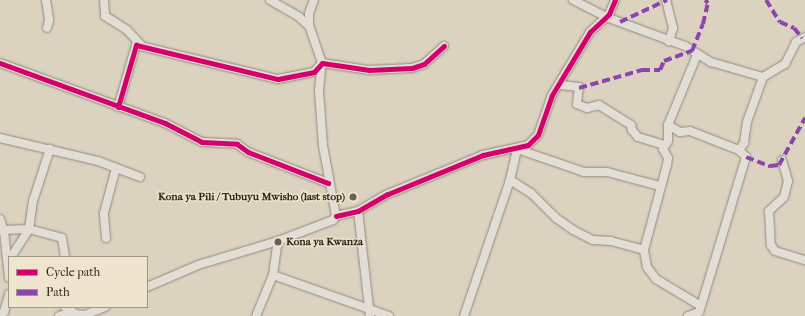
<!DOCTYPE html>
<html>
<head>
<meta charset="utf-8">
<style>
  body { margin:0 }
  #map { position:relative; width:805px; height:316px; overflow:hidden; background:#dbd2bf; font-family:"IM FELL French Canon",serif }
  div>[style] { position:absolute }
  .roads { filter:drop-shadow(0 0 1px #90897e) drop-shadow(0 0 1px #90897e) }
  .street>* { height:8px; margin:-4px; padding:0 4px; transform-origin:4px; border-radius:4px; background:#e3ded5 }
  .quiet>* { height:4px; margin-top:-2px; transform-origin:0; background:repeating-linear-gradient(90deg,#8e44ad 0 8px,transparent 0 12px) }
  .cycleway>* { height:5px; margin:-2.5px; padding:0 2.5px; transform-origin:2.5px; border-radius:2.5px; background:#d6006c }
  .dots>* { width:11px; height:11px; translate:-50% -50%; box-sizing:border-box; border:2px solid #efe4ce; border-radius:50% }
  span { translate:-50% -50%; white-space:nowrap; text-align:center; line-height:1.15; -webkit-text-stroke:3px #efe4ce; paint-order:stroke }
  .poi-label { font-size:11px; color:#2f2317; font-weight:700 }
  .right { translate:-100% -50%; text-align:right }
  .left { translate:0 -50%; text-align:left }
  .legend { position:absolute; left:8px; top:256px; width:140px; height:52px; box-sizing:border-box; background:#efe4ce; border:1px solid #a29785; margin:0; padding:5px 7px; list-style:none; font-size:12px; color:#2f2317 }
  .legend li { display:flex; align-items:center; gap:8px; height:20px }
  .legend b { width:20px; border:1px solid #a29785 }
</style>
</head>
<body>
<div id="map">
  <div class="roads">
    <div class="street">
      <div style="left:46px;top:0;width:20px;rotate:81deg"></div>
      <div style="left:49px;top:20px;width:8px;rotate:104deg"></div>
      <div style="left:104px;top:0;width:16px;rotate:86deg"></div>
      <div style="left:105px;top:16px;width:26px;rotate:32deg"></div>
      <div style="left:127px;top:30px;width:22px;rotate:47deg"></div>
      <div style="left:270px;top:0;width:34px;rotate:30deg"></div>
      <div style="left:299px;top:17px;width:13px;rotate:42deg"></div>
      <div style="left:573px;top:0;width:37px;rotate:27deg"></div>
      <div style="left:606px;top:17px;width:84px;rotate:20.2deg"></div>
      <div style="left:685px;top:46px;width:31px;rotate:32deg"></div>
      <div style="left:711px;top:62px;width:54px;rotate:16.1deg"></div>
      <div style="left:666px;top:0;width:29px;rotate:76deg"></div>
      <div style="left:673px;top:28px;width:14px;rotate:107deg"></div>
      <div style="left:0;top:63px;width:176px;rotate:20deg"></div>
      <div style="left:165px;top:123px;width:42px;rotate:27.2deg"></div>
      <div style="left:202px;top:142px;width:35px;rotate:3deg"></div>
      <div style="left:237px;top:144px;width:14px;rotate:36deg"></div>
      <div style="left:248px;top:152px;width:86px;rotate:21.2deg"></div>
      <div style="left:560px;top:85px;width:19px;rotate:6deg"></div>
      <div style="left:579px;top:87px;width:17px;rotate:97deg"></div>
      <div style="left:577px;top:104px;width:11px;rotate:22deg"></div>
      <div style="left:587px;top:108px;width:12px;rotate:-14deg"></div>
      <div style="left:599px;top:105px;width:38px;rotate:32deg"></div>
      <div style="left:631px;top:125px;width:5px;rotate:79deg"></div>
      <div style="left:632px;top:130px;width:9px;rotate:49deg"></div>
      <div style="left:638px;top:137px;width:27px;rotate:17deg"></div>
      <div style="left:118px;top:107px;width:65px;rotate:-73.8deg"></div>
      <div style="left:136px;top:45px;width:146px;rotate:13.5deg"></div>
      <div style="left:278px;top:79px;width:37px;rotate:-11deg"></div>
      <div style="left:314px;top:72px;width:12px;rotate:-48deg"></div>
      <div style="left:322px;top:63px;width:48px;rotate:8.5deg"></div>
      <div style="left:369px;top:70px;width:43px;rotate:-2.7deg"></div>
      <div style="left:412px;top:68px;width:13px;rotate:-18deg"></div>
      <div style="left:424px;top:64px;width:27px;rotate:-42deg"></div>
      <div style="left:668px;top:125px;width:14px;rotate:30deg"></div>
      <div style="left:680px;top:132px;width:10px;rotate:-6deg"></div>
      <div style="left:690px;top:131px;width:53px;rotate:21.2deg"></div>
      <div style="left:0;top:138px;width:101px;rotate:13.2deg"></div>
      <div style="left:98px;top:161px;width:45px;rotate:20.9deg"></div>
      <div style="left:782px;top:160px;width:22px;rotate:74deg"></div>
      <div style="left:788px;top:181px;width:16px;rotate:104deg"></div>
      <div style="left:784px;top:197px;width:21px;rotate:137deg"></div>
      <div style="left:769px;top:211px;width:34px;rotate:87deg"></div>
      <div style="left:771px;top:245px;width:7px;rotate:56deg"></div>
      <div style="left:775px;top:251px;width:31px;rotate:17deg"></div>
      <div style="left:510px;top:180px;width:25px;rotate:32deg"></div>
      <div style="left:531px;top:193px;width:35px;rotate:45deg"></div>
      <div style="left:556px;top:218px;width:21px;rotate:35deg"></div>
      <div style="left:573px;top:230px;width:22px;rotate:27deg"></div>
      <div style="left:593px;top:240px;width:18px;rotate:3deg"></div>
      <div style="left:611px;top:241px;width:34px;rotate:15deg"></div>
      <div style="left:644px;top:250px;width:17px;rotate:80deg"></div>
      <div style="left:647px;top:267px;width:15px;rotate:53deg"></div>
      <div style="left:656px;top:279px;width:52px;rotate:31deg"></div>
      <div style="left:358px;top:211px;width:106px;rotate:83.5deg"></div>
      <div style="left:336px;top:216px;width:23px;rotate:-13deg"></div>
      <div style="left:358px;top:211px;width:34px;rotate:-30deg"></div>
      <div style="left:388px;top:194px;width:103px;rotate:-22.3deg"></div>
      <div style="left:483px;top:155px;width:46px;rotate:-12.5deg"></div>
      <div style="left:528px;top:145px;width:14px;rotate:-45deg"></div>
      <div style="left:538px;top:135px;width:42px;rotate:-70.7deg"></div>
      <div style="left:552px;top:95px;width:74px;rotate:-58.9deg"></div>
      <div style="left:590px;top:32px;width:26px;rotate:-43deg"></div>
      <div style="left:609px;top:14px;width:15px;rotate:-67deg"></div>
      <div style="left:0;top:219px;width:13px;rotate:72deg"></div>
      <div style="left:4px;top:231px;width:47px;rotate:83.9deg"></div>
      <div style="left:0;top:230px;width:29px;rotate:-2deg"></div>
      <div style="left:29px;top:229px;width:34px;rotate:15deg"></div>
      <div style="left:62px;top:238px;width:19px;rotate:81deg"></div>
      <div style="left:106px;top:238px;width:25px;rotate:-95deg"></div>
      <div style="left:104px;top:213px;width:47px;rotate:-75.1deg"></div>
      <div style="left:644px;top:250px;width:88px;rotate:-74.9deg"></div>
      <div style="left:667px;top:165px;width:7px;rotate:-82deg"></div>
      <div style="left:668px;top:158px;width:10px;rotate:-119deg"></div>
      <div style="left:663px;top:149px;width:9px;rotate:-58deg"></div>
      <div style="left:668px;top:141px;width:16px;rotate:-90deg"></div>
      <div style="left:668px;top:125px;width:76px;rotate:-67.5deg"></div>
      <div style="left:11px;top:257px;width:33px;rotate:-57deg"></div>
      <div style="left:29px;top:229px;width:28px;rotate:-82deg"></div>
      <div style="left:33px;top:201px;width:55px;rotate:-71.9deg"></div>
      <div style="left:273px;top:275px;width:123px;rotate:19.5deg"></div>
      <div style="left:147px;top:287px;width:56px;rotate:-23.3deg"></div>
      <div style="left:198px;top:265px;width:84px;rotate:-16.7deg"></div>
      <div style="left:65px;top:307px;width:12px;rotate:35deg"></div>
      <div style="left:75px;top:314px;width:10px;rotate:6deg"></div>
      <div style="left:85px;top:315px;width:22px;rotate:-22deg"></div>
      <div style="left:0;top:316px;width:6px;rotate:-45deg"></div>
      <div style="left:4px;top:312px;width:19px;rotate:-74deg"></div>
      <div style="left:59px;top:316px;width:14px;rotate:-17deg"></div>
      <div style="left:256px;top:316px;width:44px;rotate:-67.5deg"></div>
      <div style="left:273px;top:275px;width:34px;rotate:-82deg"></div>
      <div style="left:278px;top:241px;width:59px;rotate:-20.9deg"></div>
      <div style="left:333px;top:220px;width:5px;rotate:-53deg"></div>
      <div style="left:336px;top:216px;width:71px;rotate:-100.5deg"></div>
      <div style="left:323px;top:146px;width:56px;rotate:-94.1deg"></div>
      <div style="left:319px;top:90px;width:27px;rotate:-84deg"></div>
      <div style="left:322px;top:63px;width:39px;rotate:-109deg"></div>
      <div style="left:309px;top:26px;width:13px;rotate:-90deg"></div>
      <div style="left:309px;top:13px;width:14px;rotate:-69deg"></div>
      <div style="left:464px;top:316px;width:144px;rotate:-71.3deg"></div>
      <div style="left:510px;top:180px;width:32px;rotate:-77deg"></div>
      <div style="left:517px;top:149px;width:71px;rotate:18.9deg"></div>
      <div style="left:584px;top:172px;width:23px"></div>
      <div style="left:607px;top:172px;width:55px;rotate:14.8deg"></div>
      <div style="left:688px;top:316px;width:12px;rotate:-20deg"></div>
      <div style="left:699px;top:312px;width:6px;rotate:-72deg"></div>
      <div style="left:701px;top:306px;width:156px;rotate:-73.2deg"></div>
      <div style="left:746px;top:157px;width:10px;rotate:-135deg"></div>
      <div style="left:739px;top:150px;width:9px;rotate:-54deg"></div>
      <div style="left:744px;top:143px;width:21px;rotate:-82deg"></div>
      <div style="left:747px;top:122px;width:48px;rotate:-70.4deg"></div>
      <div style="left:763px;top:77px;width:26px;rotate:-31deg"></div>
      <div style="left:785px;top:64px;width:25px;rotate:-63deg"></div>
      <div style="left:796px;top:42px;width:10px;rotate:-29deg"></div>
    </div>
  </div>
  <div class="quiet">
    <div style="left:766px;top:0;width:26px;rotate:58deg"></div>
    <div style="left:780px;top:22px;width:15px;rotate:23deg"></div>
    <div style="left:794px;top:28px;width:13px;rotate:51deg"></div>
    <div style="left:620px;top:22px;width:52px;rotate:-25.1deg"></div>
    <div style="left:579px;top:88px;width:66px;rotate:-15.9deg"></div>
    <div style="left:642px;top:70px;width:18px"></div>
    <div style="left:660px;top:70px;width:10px;rotate:-66deg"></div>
    <div style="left:664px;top:61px;width:30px;rotate:-20deg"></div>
    <div style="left:692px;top:51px;width:29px;rotate:-68deg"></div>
    <div style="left:703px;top:24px;width:22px;rotate:-77deg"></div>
    <div style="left:708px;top:3px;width:4px;rotate:-135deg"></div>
    <div style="left:746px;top:157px;width:26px;rotate:21deg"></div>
    <div style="left:770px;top:166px;width:9px;rotate:-6deg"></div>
    <div style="left:779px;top:165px;width:54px;rotate:-61deg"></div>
  </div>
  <div class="cycleway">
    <div style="left:0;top:63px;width:176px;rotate:20deg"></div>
    <div style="left:165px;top:123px;width:42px;rotate:27.2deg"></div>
    <div style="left:202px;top:142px;width:35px;rotate:3deg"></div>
    <div style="left:237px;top:144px;width:14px;rotate:36deg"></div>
    <div style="left:248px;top:152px;width:86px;rotate:21.2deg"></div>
    <div style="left:118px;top:107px;width:65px;rotate:-73.8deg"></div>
    <div style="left:136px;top:45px;width:146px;rotate:13.5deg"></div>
    <div style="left:278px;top:79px;width:37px;rotate:-11deg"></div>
    <div style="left:314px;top:72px;width:12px;rotate:-48deg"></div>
    <div style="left:322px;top:63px;width:48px;rotate:8.5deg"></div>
    <div style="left:369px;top:70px;width:43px;rotate:-2.7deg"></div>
    <div style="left:412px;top:68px;width:13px;rotate:-18deg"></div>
    <div style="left:424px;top:64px;width:27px;rotate:-42deg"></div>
    <div style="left:336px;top:216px;width:23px;rotate:-13deg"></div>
    <div style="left:358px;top:211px;width:34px;rotate:-30deg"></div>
    <div style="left:388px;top:194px;width:103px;rotate:-22.3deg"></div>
    <div style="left:483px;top:155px;width:46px;rotate:-12.5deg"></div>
    <div style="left:528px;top:145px;width:14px;rotate:-45deg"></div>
    <div style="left:538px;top:135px;width:42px;rotate:-70.7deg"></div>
    <div style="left:552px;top:95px;width:74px;rotate:-58.9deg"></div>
    <div style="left:590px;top:32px;width:26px;rotate:-43deg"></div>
    <div style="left:609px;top:14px;width:15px;rotate:-67deg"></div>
  </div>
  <div class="dots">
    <div style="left:353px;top:197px;background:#6b6052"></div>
    <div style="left:278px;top:242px;background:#6b6052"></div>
  </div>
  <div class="poi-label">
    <span class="right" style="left:345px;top:197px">Kona ya Pili / Tubuyu Mwisho (last stop)</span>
    <span class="left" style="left:286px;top:242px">Kona ya Kwanza</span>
  </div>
  <ul class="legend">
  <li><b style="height:5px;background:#d6006c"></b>Cycle path</li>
  <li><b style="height:5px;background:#8e44ad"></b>Path</li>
  </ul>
</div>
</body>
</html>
